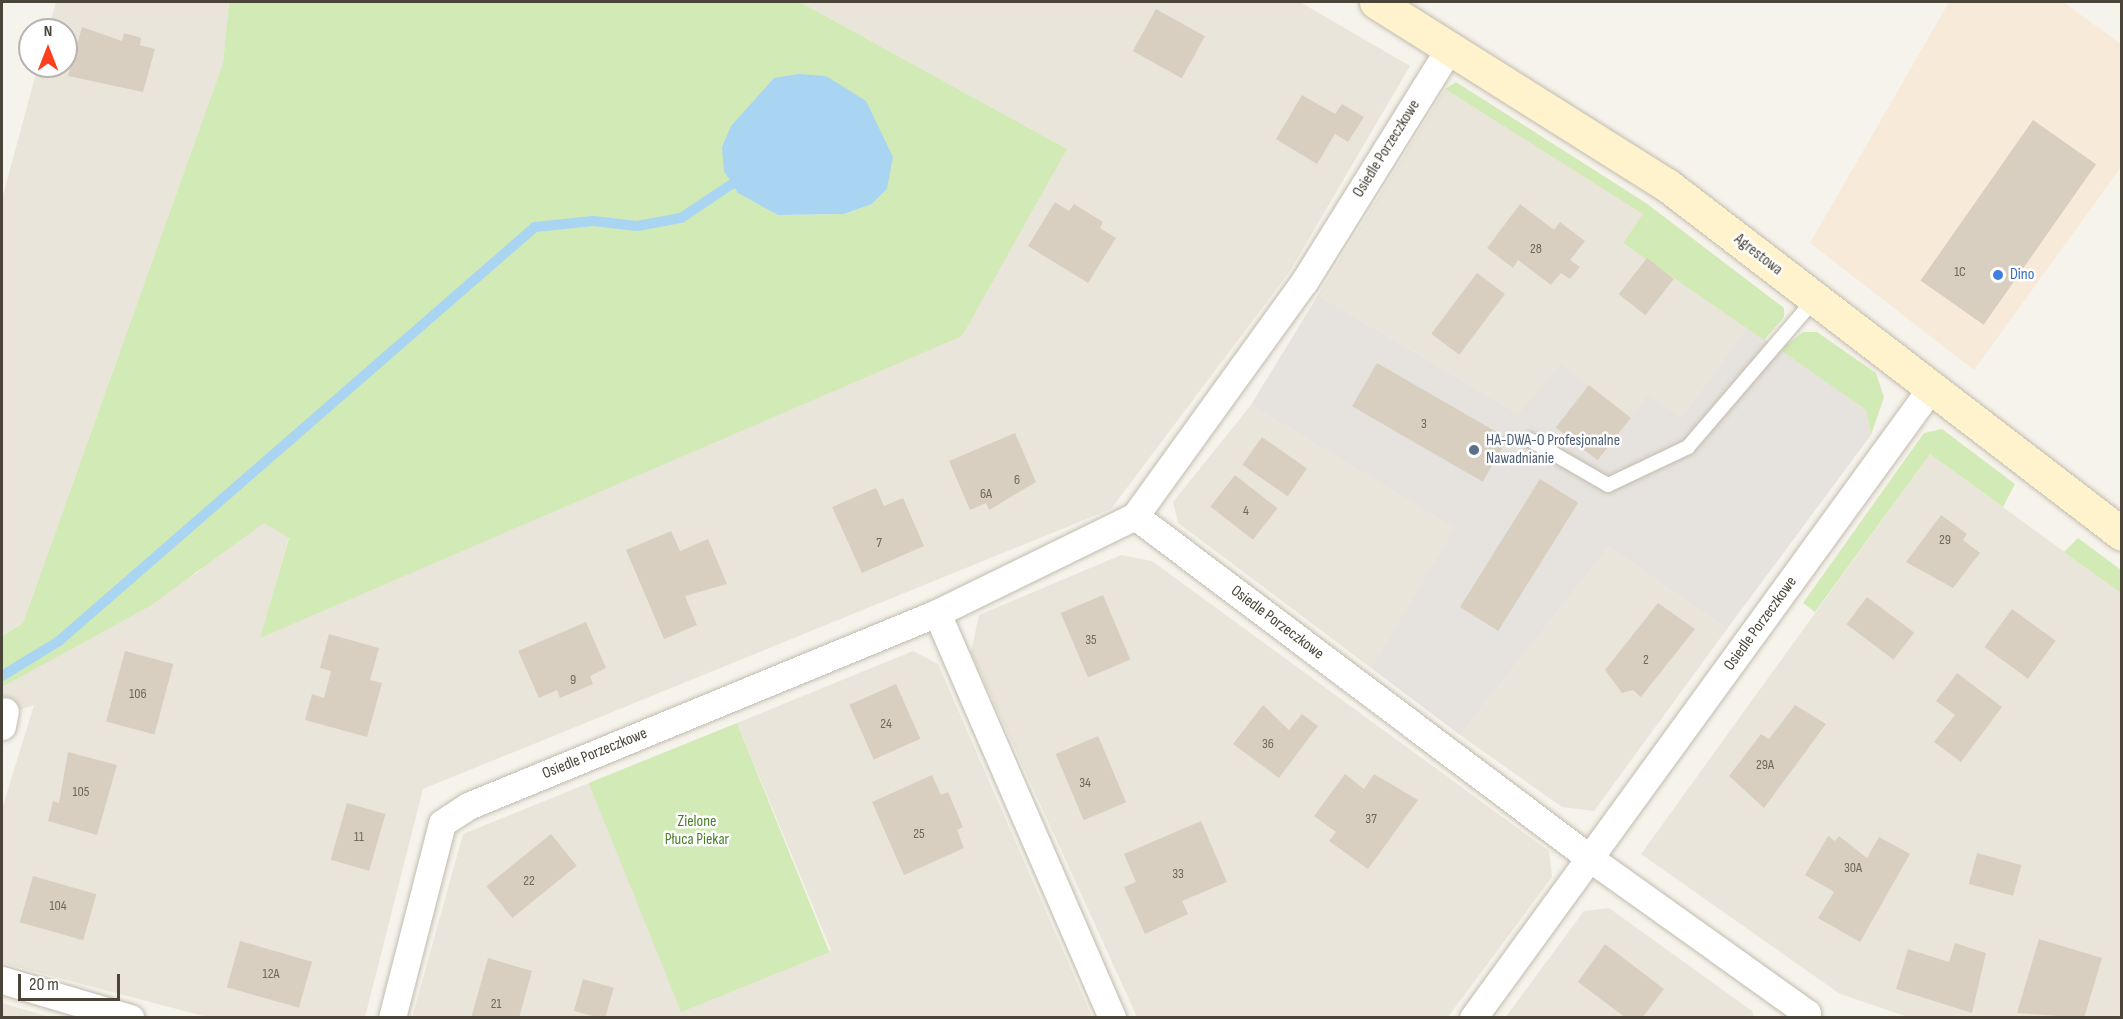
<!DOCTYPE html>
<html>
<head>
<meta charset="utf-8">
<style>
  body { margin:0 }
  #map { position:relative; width:2123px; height:1019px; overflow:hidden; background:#f6f3ec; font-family:"Sofia Sans Condensed",sans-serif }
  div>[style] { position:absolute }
  .residential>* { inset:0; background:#eae5da }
  .commercial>* { inset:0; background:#f7ead8 }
  .industrial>* { inset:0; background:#e6e2dd }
  .green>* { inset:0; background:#d2eab5; transform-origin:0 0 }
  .water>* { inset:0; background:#a9d4f2 }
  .stream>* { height:10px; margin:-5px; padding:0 5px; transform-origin:5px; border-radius:5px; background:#a9d4f2 }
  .building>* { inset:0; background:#d8cfc1; transform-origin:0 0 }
  .roads { filter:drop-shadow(0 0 2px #c2bbae) drop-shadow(0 0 2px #c2bbae) }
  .service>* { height:14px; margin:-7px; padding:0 7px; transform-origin:7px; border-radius:7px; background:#fff }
  .minor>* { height:27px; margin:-13.5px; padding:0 13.5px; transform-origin:13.5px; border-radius:13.5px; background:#fff }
  .secondary>* { height:33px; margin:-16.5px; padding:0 16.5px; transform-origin:16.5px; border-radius:16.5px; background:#fff3cd }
  .dots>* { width:16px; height:16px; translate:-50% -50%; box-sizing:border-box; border:3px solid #fff; border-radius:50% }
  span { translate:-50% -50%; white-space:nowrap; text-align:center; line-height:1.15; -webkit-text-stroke:5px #fff; paint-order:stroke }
  .number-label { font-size:14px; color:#6e675b }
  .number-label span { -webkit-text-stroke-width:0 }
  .street-label { font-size:16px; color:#4b4439 }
  .shop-label { font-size:16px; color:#366cbe }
  .left { translate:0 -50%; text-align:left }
  .service-label { font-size:16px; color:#4e5e75 }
  .park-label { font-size:16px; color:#4a7f2a }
  .frame { position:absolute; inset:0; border:3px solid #4b4439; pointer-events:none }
  .north { position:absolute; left:18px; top:18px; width:60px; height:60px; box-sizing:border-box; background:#fff; border:2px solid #b7b4b0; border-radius:50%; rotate:0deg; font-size:16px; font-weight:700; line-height:24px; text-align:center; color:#4b4439 }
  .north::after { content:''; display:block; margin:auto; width:21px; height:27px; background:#fc3f1d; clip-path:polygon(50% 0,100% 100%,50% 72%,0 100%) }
  .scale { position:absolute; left:18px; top:974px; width:102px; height:27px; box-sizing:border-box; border:3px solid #4b4439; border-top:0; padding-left:8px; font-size:18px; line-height:21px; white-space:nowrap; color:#4b4439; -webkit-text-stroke:4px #fff; paint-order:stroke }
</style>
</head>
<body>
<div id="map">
  <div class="residential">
    <div style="clip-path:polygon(56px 2px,229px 2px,223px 63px,23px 623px,2px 636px,2px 199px,38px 66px,66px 66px,66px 30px,48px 30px)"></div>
    <div style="clip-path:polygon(800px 2px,1300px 2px,1410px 66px,1290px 271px,1111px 509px,423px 789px,365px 1017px,207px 1017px,2px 963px,2px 809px,34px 705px,2px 716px,2px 687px,197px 573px,309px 464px,261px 637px,1067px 149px)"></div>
    <div style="clip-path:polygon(1445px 89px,1644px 214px,1623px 243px,1747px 327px,1681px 418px,1631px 418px,1589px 385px,1519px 414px,1318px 295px)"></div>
    <div style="clip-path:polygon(1251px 405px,1456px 528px,1371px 668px,1178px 523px,1173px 502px)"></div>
    <div style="clip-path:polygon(1930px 454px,2121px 593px,2121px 1017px,1908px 1017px,1840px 994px,1641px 854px)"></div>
    <div style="clip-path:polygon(1609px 547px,1727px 629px,1594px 811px,1562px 807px,1460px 735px)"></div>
    <div style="clip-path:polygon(1121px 555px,1152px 561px,1549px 851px,1552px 877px,1448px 1017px,1137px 1017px,971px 652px,979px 615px)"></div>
    <div style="clip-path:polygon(913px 651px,938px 664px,1092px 1017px,412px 1018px,463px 834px,589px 783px,683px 996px,831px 950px,737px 723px)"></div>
    <div style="clip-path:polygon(1609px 908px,1752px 1011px,1754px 1017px,1505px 1018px,1584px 911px)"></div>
    <div style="clip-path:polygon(2px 1003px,50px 1017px,2px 1017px)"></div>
  </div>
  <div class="commercial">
    <div style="clip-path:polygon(1949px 2px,2063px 2px,2121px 44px,2121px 167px,1974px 370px,1810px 243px)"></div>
  </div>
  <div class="industrial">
    <div style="clip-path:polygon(1318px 295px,1519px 414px,1560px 364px,1631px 418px,1648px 395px,1681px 418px,1747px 327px,1866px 410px,1871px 435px,1727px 629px,1609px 547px,1460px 735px,1371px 668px,1455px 528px,1251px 405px)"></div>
  </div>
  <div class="green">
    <div style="clip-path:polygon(evenodd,229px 2px,800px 2px,1067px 149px,962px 336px,260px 638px,289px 538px,264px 523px,150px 606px,2px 687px,2px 636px,23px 623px,223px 63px,229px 2px,887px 189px,872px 204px,844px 214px,778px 215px,762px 204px,887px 189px)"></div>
    <div style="clip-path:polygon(1456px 82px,1646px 203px,1784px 308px,1784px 317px,1764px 340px,1623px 243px,1643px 214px,1445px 89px)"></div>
    <div style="clip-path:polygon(1803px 332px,1817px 332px,1876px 373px,1884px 397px,1871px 435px,1866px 410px,1780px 350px)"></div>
    <div style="clip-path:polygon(1942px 429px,2015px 484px,2003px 507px,1930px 454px,1815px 612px,1803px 603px,1924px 433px)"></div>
    <div style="clip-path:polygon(2078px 538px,2121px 570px,2121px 593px,2064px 552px)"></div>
    <div style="left:737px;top:723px;width:247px;height:160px;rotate:68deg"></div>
  </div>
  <div class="water">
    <div style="clip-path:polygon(798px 74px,826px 76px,866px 101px,893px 157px,887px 189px,872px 204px,844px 214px,778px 215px,738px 193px,724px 171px,722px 147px,731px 126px,774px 78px)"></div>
  </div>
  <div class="stream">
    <div style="left:2px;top:676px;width:67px;rotate:-31.6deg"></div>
    <div style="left:59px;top:641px;width:631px;rotate:-41.02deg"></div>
    <div style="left:535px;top:227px;width:58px;rotate:-5.9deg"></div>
    <div style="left:593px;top:221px;width:44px;rotate:6.5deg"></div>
    <div style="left:637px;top:226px;width:45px;rotate:-10.3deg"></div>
    <div style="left:681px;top:218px;width:61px;rotate:-33.7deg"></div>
  </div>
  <div class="building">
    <div style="left:1156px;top:9px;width:56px;height:48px;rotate:29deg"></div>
    <div style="clip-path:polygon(82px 27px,122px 41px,124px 33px,141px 38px,140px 45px,155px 49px,143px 92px,68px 76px)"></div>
    <div style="clip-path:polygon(1302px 95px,1335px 114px,1342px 104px,1364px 117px,1348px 142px,1335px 134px,1317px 164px,1276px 139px)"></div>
    <div style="left:2033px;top:120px;width:77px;height:196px;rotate:35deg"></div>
    <div style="clip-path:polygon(1055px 202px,1069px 211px,1074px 204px,1103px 222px,1100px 228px,1116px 238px,1088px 283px,1028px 246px)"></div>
    <div style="clip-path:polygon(1520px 204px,1554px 230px,1560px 222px,1585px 241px,1570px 260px,1580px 267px,1570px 279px,1561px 273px,1551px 285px,1518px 260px,1513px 268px,1487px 248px)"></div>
    <div style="left:1647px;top:258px;width:34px;height:46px;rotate:38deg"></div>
    <div style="left:1477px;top:273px;width:35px;height:76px;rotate:37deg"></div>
    <div style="left:1377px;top:363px;width:151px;height:50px;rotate:30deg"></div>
    <div style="left:1589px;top:385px;width:53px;height:54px;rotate:38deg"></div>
    <div style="clip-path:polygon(1015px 433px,1036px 482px,989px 510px,986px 503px,970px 510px,949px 461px)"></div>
    <div style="left:1262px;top:437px;width:55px;height:34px;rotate:35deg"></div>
    <div style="left:1235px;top:475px;width:54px;height:40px;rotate:38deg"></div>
    <div style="left:1540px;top:479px;width:45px;height:151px;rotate:32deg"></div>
    <div style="clip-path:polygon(876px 488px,884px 506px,903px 498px,924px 546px,862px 573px,832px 507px)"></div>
    <div style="clip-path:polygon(1941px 515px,1967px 534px,1963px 540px,1980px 553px,1953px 588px,1906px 562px)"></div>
    <div style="clip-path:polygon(671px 531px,680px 551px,708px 539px,727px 584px,685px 596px,697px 625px,664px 639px,626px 550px)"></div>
    <div style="left:1103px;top:595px;width:70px;height:46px;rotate:67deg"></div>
    <div style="left:1867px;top:597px;width:59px;height:34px;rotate:37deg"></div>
    <div style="clip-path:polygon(1658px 603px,1695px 629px,1641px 697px,1633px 690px,1622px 693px,1605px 670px)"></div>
    <div style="left:2012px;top:609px;width:54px;height:47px;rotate:36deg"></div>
    <div style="clip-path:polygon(586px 622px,606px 668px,590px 676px,593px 684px,560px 698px,557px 690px,539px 698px,518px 651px)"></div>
    <div style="clip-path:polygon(329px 634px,379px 648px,370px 680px,382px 683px,367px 737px,305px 720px,312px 694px,324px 698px,331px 671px,320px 668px)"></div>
    <div style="left:125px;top:651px;width:50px;height:73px;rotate:15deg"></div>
    <div style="clip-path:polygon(1957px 673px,2002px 707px,1961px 762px,1934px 742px,1955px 715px,1936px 701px)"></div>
    <div style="left:896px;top:684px;width:60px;height:51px;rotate:66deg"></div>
    <div style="clip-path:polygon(1263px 705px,1289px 730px,1302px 714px,1318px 726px,1279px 778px,1233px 744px)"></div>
    <div style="clip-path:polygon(1795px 705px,1826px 724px,1764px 808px,1729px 776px,1761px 734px,1769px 739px)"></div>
    <div style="left:1098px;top:736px;width:72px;height:46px;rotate:67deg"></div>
    <div style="clip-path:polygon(68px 752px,117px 765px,97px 835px,48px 821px,53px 801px,59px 803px)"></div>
    <div style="clip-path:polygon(1345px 774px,1364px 789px,1374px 774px,1418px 800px,1368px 869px,1329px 841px,1336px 832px,1314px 816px)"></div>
    <div style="clip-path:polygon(932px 775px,941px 795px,948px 792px,963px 827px,957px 830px,964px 848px,904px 875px,872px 802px)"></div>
    <div style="left:347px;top:803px;width:40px;height:59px;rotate:16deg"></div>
    <div style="clip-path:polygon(1201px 821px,1227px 882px,1182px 901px,1188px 914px,1145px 934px,1124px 887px,1136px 882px,1124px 854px)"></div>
    <div style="left:551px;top:834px;width:41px;height:83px;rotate:51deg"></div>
    <div style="clip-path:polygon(1828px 836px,1835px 841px,1839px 836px,1867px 858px,1879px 837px,1910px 854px,1860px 942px,1818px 918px,1834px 892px,1805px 875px)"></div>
    <div style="left:1977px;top:853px;width:46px;height:32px;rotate:15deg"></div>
    <div style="left:33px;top:876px;width:66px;height:48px;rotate:16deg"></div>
    <div style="clip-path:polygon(2039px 939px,2102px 958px,2084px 1018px,2017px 1013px)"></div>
    <div style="left:240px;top:941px;width:75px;height:48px;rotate:16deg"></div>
    <div style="clip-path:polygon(1955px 943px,1986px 953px,1972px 1013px,1896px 989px,1908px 949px,1949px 962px)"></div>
    <div style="clip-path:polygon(1605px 944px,1664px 989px,1642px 1018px,1626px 1018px,1578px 982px)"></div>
    <div style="clip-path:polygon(488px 958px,532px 971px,519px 1018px,471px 1018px)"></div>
    <div style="left:583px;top:979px;width:32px;height:33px;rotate:16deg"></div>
  </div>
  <div class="roads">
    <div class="service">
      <div style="left:1530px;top:440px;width:90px;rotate:30deg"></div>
      <div style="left:1608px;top:485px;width:89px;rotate:-25.4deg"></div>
      <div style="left:1688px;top:447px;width:195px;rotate:-49.4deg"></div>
    </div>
    <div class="minor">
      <div style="left:1135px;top:516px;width:571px;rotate:36.95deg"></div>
      <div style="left:1591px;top:859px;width:265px;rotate:35.5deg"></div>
      <div style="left:1807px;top:1013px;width:5px;rotate:101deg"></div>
      <div style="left:937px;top:613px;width:441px;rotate:66.6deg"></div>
      <div style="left:2px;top:726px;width:15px;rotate:-79deg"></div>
      <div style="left:2px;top:980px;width:134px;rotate:16.5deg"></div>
      <div style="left:392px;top:1018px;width:201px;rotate:-75.6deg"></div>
      <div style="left:442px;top:823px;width:31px;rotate:-33deg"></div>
      <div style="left:468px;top:806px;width:507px;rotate:-22.37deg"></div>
      <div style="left:937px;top:613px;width:220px;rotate:-26.1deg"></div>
      <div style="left:1135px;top:516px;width:289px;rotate:-54.2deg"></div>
      <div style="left:1304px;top:282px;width:278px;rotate:-58.1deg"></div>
      <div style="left:1473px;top:1018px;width:779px;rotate:-53.98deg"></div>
    </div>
    <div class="secondary">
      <div style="left:1376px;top:2px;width:344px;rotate:32.2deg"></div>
      <div style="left:1667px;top:185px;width:573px;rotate:37.49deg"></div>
    </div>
  </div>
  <div class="dots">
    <div style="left:1998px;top:275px;background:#3f7fe0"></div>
    <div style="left:1474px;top:450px;background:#5c6f8a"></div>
  </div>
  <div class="number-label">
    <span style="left:1536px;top:249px">28</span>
    <span style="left:1960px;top:272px">1C</span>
    <span style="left:1424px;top:424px">3</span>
    <span style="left:1017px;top:480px">6</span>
    <span style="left:986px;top:494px">6A</span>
    <span style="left:1246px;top:511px">4</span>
    <span style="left:1945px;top:540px">29</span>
    <span style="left:879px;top:543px">7</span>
    <span style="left:1091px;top:640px">35</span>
    <span style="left:1646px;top:660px">2</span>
    <span style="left:573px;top:680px">9</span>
    <span style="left:138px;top:694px">106</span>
    <span style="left:886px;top:724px">24</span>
    <span style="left:1268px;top:744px">36</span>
    <span style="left:1765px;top:765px">29A</span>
    <span style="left:1085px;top:783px">34</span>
    <span style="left:81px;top:792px">105</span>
    <span style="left:1371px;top:819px">37</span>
    <span style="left:919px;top:834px">25</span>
    <span style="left:359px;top:837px">11</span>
    <span style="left:1853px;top:868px">30A</span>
    <span style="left:1178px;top:874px">33</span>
    <span style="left:529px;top:881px">22</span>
    <span style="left:58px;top:906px">104</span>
    <span style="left:271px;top:974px">12A</span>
    <span style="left:496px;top:1004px">21</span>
  </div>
  <div class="street-label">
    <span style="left:1387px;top:149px;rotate:-58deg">Osiedle Porzeczkowe</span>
    <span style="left:1758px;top:255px;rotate:38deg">Agrestowa</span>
    <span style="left:1277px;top:623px;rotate:37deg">Osiedle Porzeczkowe</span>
    <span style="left:1761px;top:624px;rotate:-54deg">Osiedle Porzeczkowe</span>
    <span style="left:595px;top:754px;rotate:-22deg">Osiedle Porzeczkowe</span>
  </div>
  <div class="shop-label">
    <span class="left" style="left:2010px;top:275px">Dino</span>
  </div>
  <div class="service-label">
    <span class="left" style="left:1486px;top:450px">HA-DWA-O Profesjonalne<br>Nawadnianie</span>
  </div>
  <div class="park-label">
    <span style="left:697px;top:831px">Zielone<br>Płuca Piekar</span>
  </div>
  <div class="frame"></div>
  <div class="north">N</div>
  <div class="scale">20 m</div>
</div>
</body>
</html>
